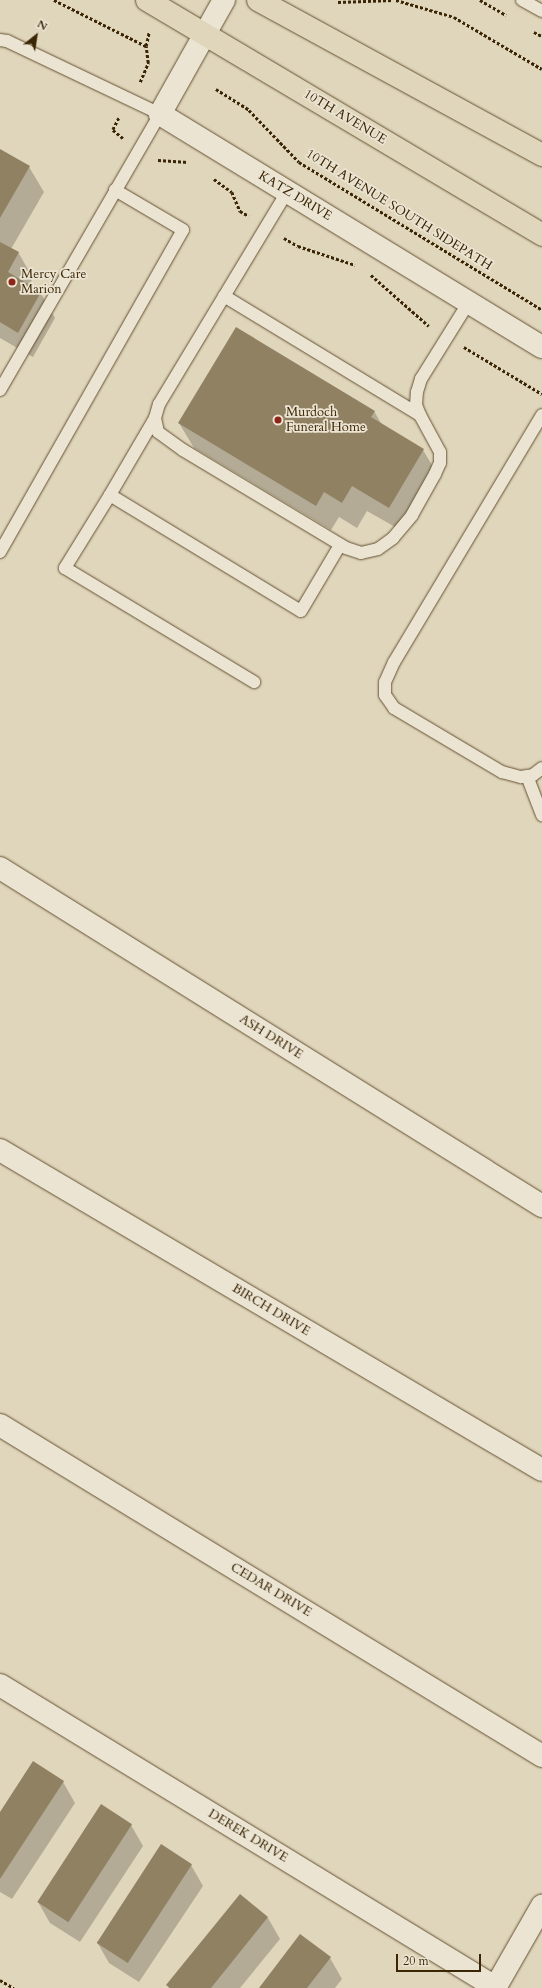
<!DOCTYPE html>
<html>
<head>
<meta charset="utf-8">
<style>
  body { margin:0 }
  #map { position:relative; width:542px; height:1988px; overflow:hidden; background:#e0d6bb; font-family:Cardo,serif }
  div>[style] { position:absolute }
  .shadow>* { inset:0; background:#0003 }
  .building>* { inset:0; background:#908163; transform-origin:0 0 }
  .path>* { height:2.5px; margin-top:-1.25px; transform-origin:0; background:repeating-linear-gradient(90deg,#3a2504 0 3px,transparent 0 5px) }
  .roads { filter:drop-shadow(0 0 1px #645132) drop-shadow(0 0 1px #645132) }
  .service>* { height:12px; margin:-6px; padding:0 6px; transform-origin:6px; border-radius:6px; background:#ebe4d3 }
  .minor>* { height:22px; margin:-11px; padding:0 11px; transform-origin:11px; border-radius:11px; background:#ebe4d3 }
  .primary>* { height:22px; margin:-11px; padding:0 11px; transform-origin:11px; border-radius:11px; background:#e0d6bb }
  .dots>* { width:11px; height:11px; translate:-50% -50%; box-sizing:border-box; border:2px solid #ebe4d3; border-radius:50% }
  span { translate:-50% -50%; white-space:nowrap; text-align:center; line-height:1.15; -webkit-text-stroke:3.5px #ebe4d3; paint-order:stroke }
  .street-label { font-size:13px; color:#3a2504 }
  .poi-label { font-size:13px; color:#3a2504 }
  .left { translate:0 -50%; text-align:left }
  .north { position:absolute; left:16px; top:16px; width:40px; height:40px; -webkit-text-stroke:3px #ebe4d3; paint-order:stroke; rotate:30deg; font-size:11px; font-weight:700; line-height:16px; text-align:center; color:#3a2504 }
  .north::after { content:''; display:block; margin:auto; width:14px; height:18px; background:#3a2504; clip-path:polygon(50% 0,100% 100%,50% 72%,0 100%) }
  .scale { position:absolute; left:396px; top:1954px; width:85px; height:18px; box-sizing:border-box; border:2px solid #3a2504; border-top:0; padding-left:5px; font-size:12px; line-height:14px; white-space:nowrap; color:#3a2504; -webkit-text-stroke:3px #ebe4d3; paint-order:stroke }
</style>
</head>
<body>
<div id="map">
  <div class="shadow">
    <div style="clip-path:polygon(0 150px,29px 167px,44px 192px,11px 249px,18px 252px,33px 278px,29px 285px,40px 292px,55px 318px,33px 357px,0 338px)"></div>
    <div style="clip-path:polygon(374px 411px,382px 425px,423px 450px,438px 475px,404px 532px,367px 511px,357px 528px,339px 517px,331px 530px,194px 448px,179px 423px)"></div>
    <div style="clip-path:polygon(34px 1763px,63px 1782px,75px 1803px,12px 1899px,0 1892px,0 1813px)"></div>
    <div style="clip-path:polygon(131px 1825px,143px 1846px,80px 1942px,50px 1923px,38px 1902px)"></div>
    <div style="clip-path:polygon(191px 1865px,203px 1886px,139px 1982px,109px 1963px,97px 1942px)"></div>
    <div style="clip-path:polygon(240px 1896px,268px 1918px,280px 1939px,240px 1988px,169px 1988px,167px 1985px)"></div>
    <div style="clip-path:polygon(330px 1958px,342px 1979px,335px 1988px,260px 1988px)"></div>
  </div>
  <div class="building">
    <div style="clip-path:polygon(0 149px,30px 166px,0 218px)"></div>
    <div style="clip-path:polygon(0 242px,19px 252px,8px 272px,41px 292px,18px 333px,0 322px)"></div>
    <div style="clip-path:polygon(236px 327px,375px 411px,371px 417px,424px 449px,389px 508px,352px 486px,342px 503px,324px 492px,316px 506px,178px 423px)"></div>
    <div style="clip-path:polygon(33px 1761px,64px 1781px,0 1879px,0 1812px)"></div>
    <div style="left:101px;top:1804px;width:37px;height:117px;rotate:33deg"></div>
    <div style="left:161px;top:1844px;width:37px;height:118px;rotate:33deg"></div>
    <div style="clip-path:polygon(240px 1894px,268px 1917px,211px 1988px,170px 1988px,166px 1985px)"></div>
    <div style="clip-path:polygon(300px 1934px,331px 1957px,307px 1988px,259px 1988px)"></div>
  </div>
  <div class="path">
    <div style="left:54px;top:0;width:103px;rotate:26.6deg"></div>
    <div style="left:396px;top:0;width:60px;rotate:16.3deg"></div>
    <div style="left:454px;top:17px;width:102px;rotate:30.6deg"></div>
    <div style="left:480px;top:0;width:30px;rotate:30deg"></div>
    <div style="left:338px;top:2px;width:55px;rotate:-2.1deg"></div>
    <div style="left:534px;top:32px;width:9px;rotate:27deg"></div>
    <div style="left:140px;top:82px;width:21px;rotate:-67deg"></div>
    <div style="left:148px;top:63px;width:17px;rotate:-97deg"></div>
    <div style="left:146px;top:46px;width:14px;rotate:-78deg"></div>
    <div style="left:216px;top:89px;width:39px;rotate:32deg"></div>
    <div style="left:249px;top:110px;width:72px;rotate:46.1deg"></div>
    <div style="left:299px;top:162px;width:285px;rotate:31.3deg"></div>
    <div style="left:119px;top:118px;width:13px;rotate:117deg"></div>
    <div style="left:113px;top:130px;width:13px;rotate:39deg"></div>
    <div style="left:158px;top:160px;width:30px;rotate:4deg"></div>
    <div style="left:214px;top:179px;width:22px;rotate:36deg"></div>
    <div style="left:232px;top:192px;width:21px;rotate:67deg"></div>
    <div style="left:240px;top:211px;width:10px;rotate:29deg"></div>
    <div style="left:284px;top:238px;width:16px;rotate:30deg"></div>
    <div style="left:298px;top:246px;width:60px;rotate:18.4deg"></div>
    <div style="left:371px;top:275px;width:77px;rotate:41.3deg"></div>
    <div style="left:464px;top:347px;width:91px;rotate:31.1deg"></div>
    <div style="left:0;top:1980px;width:16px;rotate:30deg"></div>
  </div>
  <div class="roads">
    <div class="service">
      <div style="left:522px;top:0;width:23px;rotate:29deg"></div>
      <div style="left:0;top:40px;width:7px;rotate:8deg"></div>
      <div style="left:7px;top:41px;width:170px;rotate:25.5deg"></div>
      <div style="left:160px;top:114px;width:319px;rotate:120.1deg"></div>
      <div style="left:287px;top:192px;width:248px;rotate:121.1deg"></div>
      <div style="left:159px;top:404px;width:15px;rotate:106deg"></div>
      <div style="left:155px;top:418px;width:14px;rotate:78deg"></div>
      <div style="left:158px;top:432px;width:31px;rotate:36deg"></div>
      <div style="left:183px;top:450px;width:190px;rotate:31deg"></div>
      <div style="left:346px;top:548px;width:16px;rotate:18deg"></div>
      <div style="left:361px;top:553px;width:17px;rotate:-13deg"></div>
      <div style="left:378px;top:549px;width:19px;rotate:-36deg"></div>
      <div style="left:393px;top:538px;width:30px;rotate:-50deg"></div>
      <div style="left:412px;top:515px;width:47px;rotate:-60.7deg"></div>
      <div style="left:435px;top:474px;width:12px;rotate:-66deg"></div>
      <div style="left:440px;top:463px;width:11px;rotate:-90deg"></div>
      <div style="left:440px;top:452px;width:42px;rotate:-118.4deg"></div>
      <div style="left:420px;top:415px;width:11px;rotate:-112deg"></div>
      <div style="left:416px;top:405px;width:13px;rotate:-86deg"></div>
      <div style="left:417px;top:392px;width:14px;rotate:-73deg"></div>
      <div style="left:421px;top:379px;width:91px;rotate:-58.1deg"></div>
      <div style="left:224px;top:296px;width:229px;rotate:31.3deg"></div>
      <div style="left:542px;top:415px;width:288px;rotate:120.9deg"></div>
      <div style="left:394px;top:662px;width:22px;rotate:114deg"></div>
      <div style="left:385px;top:682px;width:13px;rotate:90deg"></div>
      <div style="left:385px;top:695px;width:16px;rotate:55deg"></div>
      <div style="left:394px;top:708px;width:126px;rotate:30.7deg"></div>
      <div style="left:502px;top:772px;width:20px;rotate:15deg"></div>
      <div style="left:521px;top:777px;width:12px;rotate:-9deg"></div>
      <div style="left:533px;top:775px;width:11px;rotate:-38deg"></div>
      <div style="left:155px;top:418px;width:89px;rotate:120.3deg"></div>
      <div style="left:110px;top:495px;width:223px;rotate:31.3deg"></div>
      <div style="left:301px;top:611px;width:77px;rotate:-59.4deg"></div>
      <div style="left:110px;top:495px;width:86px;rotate:121.7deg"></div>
      <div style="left:65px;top:568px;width:221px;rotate:31.1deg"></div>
      <div style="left:0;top:552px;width:370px;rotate:-60.4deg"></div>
      <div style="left:183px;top:230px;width:79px;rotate:-149.5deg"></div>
      <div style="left:527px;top:776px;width:42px;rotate:69deg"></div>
    </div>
    <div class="minor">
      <div style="left:224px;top:0;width:131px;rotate:119.3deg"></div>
      <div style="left:160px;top:114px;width:447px;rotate:31.4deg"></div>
      <div style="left:0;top:868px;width:639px;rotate:31.95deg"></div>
      <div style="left:0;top:1150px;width:629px;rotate:30.56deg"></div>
      <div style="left:0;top:1425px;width:635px;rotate:31.41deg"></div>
      <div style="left:0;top:1685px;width:580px;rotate:31.39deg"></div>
      <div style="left:495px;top:1988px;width:95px;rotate:-60.2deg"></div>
    </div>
    <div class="primary">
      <div style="left:147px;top:0;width:460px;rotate:30.7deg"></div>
      <div style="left:258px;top:0;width:324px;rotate:28.6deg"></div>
    </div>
  </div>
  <div class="dots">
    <div style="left:12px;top:282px;background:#8f2418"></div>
    <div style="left:278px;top:420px;background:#8f2418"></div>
  </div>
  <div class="street-label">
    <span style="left:345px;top:117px;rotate:31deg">10TH AVENUE</span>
    <span style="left:295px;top:196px;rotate:31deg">KATZ DRIVE</span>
    <span style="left:399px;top:210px;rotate:32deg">10TH AVENUE SOUTH SIDEPATH</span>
    <span style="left:271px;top:1037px;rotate:32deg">ASH DRIVE</span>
    <span style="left:271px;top:1310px;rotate:31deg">BIRCH DRIVE</span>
    <span style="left:271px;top:1590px;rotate:31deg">CEDAR DRIVE</span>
    <span style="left:248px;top:1836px;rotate:31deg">DEREK DRIVE</span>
  </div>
  <div class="poi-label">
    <span class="left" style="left:21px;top:282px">Mercy Care<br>Marion</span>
    <span class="left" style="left:286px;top:420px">Murdoch<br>Funeral Home</span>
  </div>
  <div class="north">N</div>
  <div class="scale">20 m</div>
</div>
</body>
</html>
